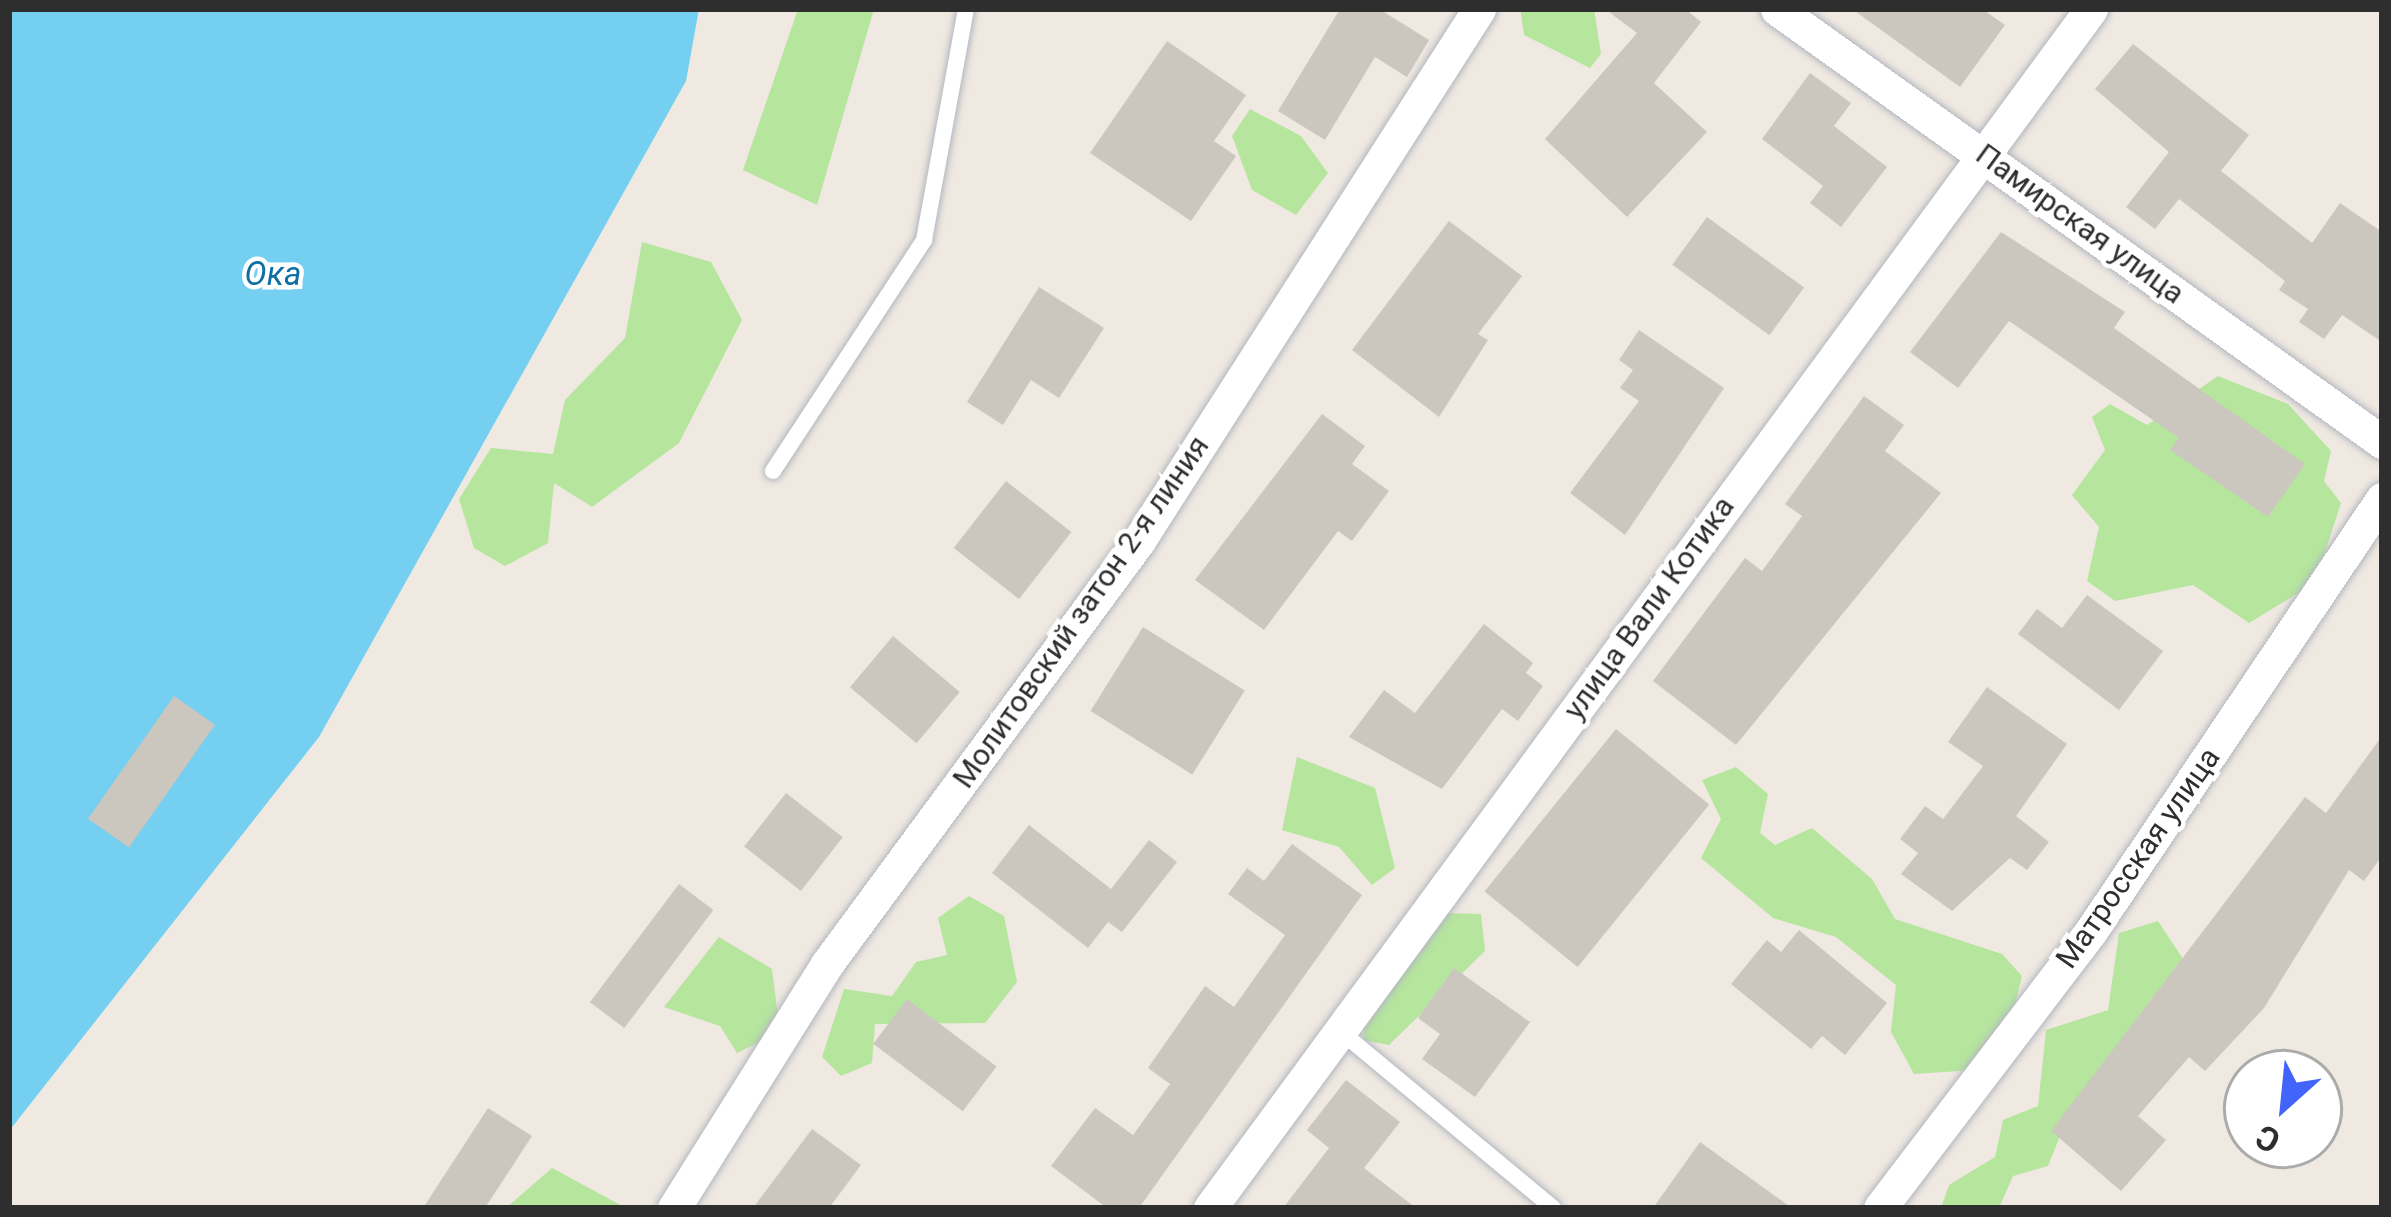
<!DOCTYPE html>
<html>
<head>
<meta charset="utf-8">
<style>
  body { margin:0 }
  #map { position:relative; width:2391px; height:1217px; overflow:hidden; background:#efe9e1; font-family:Roboto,sans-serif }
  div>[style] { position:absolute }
  .green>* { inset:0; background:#b6e59e }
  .water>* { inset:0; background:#75cff0 }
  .building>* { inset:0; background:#cbc7bf; transform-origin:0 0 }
  .roads { filter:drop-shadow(0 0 3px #b4b7c1) drop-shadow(0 0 3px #b4b7c1) }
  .service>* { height:16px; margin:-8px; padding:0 8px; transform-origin:8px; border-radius:8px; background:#fff }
  .minor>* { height:33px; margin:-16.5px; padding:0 16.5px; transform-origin:16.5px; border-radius:16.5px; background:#fff }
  span { translate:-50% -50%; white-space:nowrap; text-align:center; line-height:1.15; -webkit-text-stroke:9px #fff; paint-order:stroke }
  .street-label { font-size:30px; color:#2e2e2e }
  .water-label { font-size:33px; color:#0d6fa3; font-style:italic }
  .frame { position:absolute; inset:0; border:12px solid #2e2e2e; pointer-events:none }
  .north { position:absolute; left:2223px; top:1049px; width:120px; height:120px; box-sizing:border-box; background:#fff; border:3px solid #ababab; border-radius:50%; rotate:207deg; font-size:33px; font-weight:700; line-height:48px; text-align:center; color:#2e2e2e }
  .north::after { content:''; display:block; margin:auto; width:42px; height:54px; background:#4264fb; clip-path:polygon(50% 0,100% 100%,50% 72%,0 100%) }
</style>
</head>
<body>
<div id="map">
  <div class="green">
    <div style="clip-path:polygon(798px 9px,874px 9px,817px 205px,743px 170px)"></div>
    <div style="clip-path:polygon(1520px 9px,1594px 9px,1601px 54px,1590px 68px,1524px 35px)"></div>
    <div style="clip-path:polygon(1250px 109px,1301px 136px,1328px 173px,1296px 215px,1252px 190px,1232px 136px)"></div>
    <div style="clip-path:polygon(642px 242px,711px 262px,742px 320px,679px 443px,592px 507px,554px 483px,548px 543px,505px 566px,474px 548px,459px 499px,491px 448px,553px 454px,565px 400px,625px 338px)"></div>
    <div style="clip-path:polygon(2218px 376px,2288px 404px,2331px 451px,2324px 481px,2341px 503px,2315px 583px,2249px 623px,2193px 585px,2115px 601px,2087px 581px,2099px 527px,2072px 495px,2105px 450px,2092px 417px,2110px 404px,2147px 425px)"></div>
    <div style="clip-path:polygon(1297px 757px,1375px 788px,1395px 868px,1372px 885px,1339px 847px,1282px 830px)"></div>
    <div style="clip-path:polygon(1736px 767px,1768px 794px,1760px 833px,1775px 845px,1812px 828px,1872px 879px,1895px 919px,2002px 954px,2022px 976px,2010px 1026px,1975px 1070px,1914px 1074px,1891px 1032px,1896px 985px,1836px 937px,1773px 918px,1701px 858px,1721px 819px,1702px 780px)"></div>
    <div style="clip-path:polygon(969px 896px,1004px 916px,1017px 982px,985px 1023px,875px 1024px,872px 1063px,841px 1076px,822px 1057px,844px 989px,892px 996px,916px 962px,947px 955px,938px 918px)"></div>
    <div style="clip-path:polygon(1442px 913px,1481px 914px,1485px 951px,1389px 1045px,1364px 1040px,1364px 1005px)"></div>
    <div style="clip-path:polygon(2158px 921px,2187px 965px,2064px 1126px,2048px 1166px,2013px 1176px,1999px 1208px,1941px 1208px,1949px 1185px,1995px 1157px,2003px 1120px,2038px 1106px,2046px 1030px,2108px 1010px,2119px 933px)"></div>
    <div style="clip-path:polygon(719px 937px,772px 969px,780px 1032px,737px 1053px,720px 1026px,664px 1007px)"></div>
    <div style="clip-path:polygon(552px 1168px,626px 1208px,506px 1208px)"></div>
  </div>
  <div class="water">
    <div style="clip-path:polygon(9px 9px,699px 9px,686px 81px,319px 737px,9px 1131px)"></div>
  </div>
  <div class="building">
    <div style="clip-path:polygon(1340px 9px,1379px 9px,1429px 40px,1407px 77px,1375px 57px,1325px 140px,1278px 111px)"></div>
    <div style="clip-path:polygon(1605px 9px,1685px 9px,1701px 22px,1654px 83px,1707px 132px,1627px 217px,1545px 139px,1637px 33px)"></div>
    <div style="clip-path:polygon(1852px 9px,1982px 9px,2005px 25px,1960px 87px)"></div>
    <div style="clip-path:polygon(1167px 41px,1246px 95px,1214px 141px,1236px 156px,1191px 221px,1090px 153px)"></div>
    <div style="clip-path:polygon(2133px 44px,2249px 135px,2221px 171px,2312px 243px,2340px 203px,2382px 232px,2382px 342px,2342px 315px,2324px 339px,2299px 322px,2308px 309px,2279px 290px,2285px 281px,2179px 199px,2155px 229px,2126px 207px,2169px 152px,2095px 89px)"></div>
    <div style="clip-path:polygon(1810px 73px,1851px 103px,1834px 126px,1887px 167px,1841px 227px,1810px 203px,1823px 186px,1762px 139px)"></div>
    <div style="left:1707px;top:217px;width:120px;height:59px;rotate:36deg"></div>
    <div style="clip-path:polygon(1449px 221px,1522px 276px,1478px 334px,1488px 340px,1439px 417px,1352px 350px)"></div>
    <div style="clip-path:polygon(2001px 232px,2125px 312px,2114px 328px,2305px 464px,2268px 517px,2170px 450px,2179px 438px,2009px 321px,1958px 388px,1910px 352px)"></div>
    <div style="clip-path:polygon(1039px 287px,1104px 328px,1059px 398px,1031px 380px,1003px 425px,967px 402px)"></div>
    <div style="clip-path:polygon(1639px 330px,1724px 388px,1625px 535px,1570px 493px,1639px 401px,1620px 388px,1633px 370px,1619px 360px)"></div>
    <div style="clip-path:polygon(1864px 396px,1904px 425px,1885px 451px,1941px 493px,1736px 745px,1653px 681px,1745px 558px,1762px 571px,1802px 516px,1785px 504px)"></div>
    <div style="clip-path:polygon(1322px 414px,1365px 446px,1352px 464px,1389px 491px,1352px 541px,1338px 531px,1264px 630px,1195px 580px)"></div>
    <div style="left:1006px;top:481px;width:83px;height:85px;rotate:38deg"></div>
    <div style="clip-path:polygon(2087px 595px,2163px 651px,2119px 710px,2018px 634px,2037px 609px,2062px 628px)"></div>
    <div style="clip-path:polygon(1484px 624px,1533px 663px,1526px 673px,1543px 686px,1518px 721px,1502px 709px,1442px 789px,1349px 737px,1384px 690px,1415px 713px)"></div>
    <div style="left:1143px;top:627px;width:120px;height:99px;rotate:32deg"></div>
    <div style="left:893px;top:636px;width:87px;height:67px;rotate:40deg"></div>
    <div style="clip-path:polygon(1987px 687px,2067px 744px,2016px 816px,2049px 842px,2027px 870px,2010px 858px,1952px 911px,1901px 874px,1918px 853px,1900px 839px,1925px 806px,1943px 819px,1983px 766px,1948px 742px)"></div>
    <div style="left:174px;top:696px;width:50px;height:150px;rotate:35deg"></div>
    <div style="left:1616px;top:729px;width:120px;height:209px;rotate:39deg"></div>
    <div style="clip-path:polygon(2382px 736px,2382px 856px,2364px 881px,2349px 870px,2264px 1008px,2205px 1071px,2189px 1057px,2138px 1116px,2166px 1140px,2121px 1191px,2051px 1131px,2305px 797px,2326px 813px)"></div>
    <div style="left:786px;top:793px;width:72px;height:68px;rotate:38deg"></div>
    <div style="clip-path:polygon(1029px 825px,1111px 889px,1149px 840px,1177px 862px,1122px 932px,1108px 922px,1088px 948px,992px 873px)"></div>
    <div style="clip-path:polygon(1292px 844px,1362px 895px,1139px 1208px,1107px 1208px,1051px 1166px,1095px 1108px,1133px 1135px,1170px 1084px,1148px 1068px,1205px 986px,1234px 1007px,1285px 935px,1228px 894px,1247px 868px,1264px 881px)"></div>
    <div style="left:679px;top:884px;width:43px;height:148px;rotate:37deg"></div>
    <div style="clip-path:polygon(1799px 930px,1887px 1003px,1845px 1055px,1822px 1036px,1811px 1049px,1731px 984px,1767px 940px,1781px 952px)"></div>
    <div style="clip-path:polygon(1454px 968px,1530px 1022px,1475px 1097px,1422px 1059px,1440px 1034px,1418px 1018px)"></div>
    <div style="left:907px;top:999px;width:112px;height:56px;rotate:37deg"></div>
    <div style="clip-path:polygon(1346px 1080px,1400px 1122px,1364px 1168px,1416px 1208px,1283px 1208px,1329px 1148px,1307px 1130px)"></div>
    <div style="clip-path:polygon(488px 1108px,532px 1136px,485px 1208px,423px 1208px)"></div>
    <div style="clip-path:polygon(812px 1129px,861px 1165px,829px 1208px,753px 1208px)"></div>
    <div style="clip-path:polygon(1700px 1142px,1792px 1208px,1653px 1208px)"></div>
  </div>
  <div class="roads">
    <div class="service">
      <div style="left:773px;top:471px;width:276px;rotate:-56.8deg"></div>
      <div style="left:924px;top:240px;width:235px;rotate:-79.7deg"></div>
      <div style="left:1340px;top:1031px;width:277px;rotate:39.7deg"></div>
    </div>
    <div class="minor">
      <div style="left:1777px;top:9px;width:744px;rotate:35.59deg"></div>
      <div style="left:674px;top:1208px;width:288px;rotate:-57.9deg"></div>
      <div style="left:827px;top:964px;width:524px;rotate:-53.61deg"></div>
      <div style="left:1138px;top:542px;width:633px;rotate:-57.39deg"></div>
      <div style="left:1210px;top:1208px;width:1488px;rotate:-53.69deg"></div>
      <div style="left:1880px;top:1208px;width:348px;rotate:-52.7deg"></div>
      <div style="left:2091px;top:931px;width:521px;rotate:-56.04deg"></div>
    </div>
  </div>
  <div class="street-label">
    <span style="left:2080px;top:224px;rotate:36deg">Памирская улица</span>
    <span style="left:1649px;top:608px;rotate:-54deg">улица Вали Котика</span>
    <span style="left:1081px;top:612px;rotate:-55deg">Молитовский затон 2-я линия</span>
    <span style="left:2138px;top:858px;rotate:-55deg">Матросская улица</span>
  </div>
  <div class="water-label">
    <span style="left:273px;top:274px">Ока</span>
  </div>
  <div class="frame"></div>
  <div class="north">С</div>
</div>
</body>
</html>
